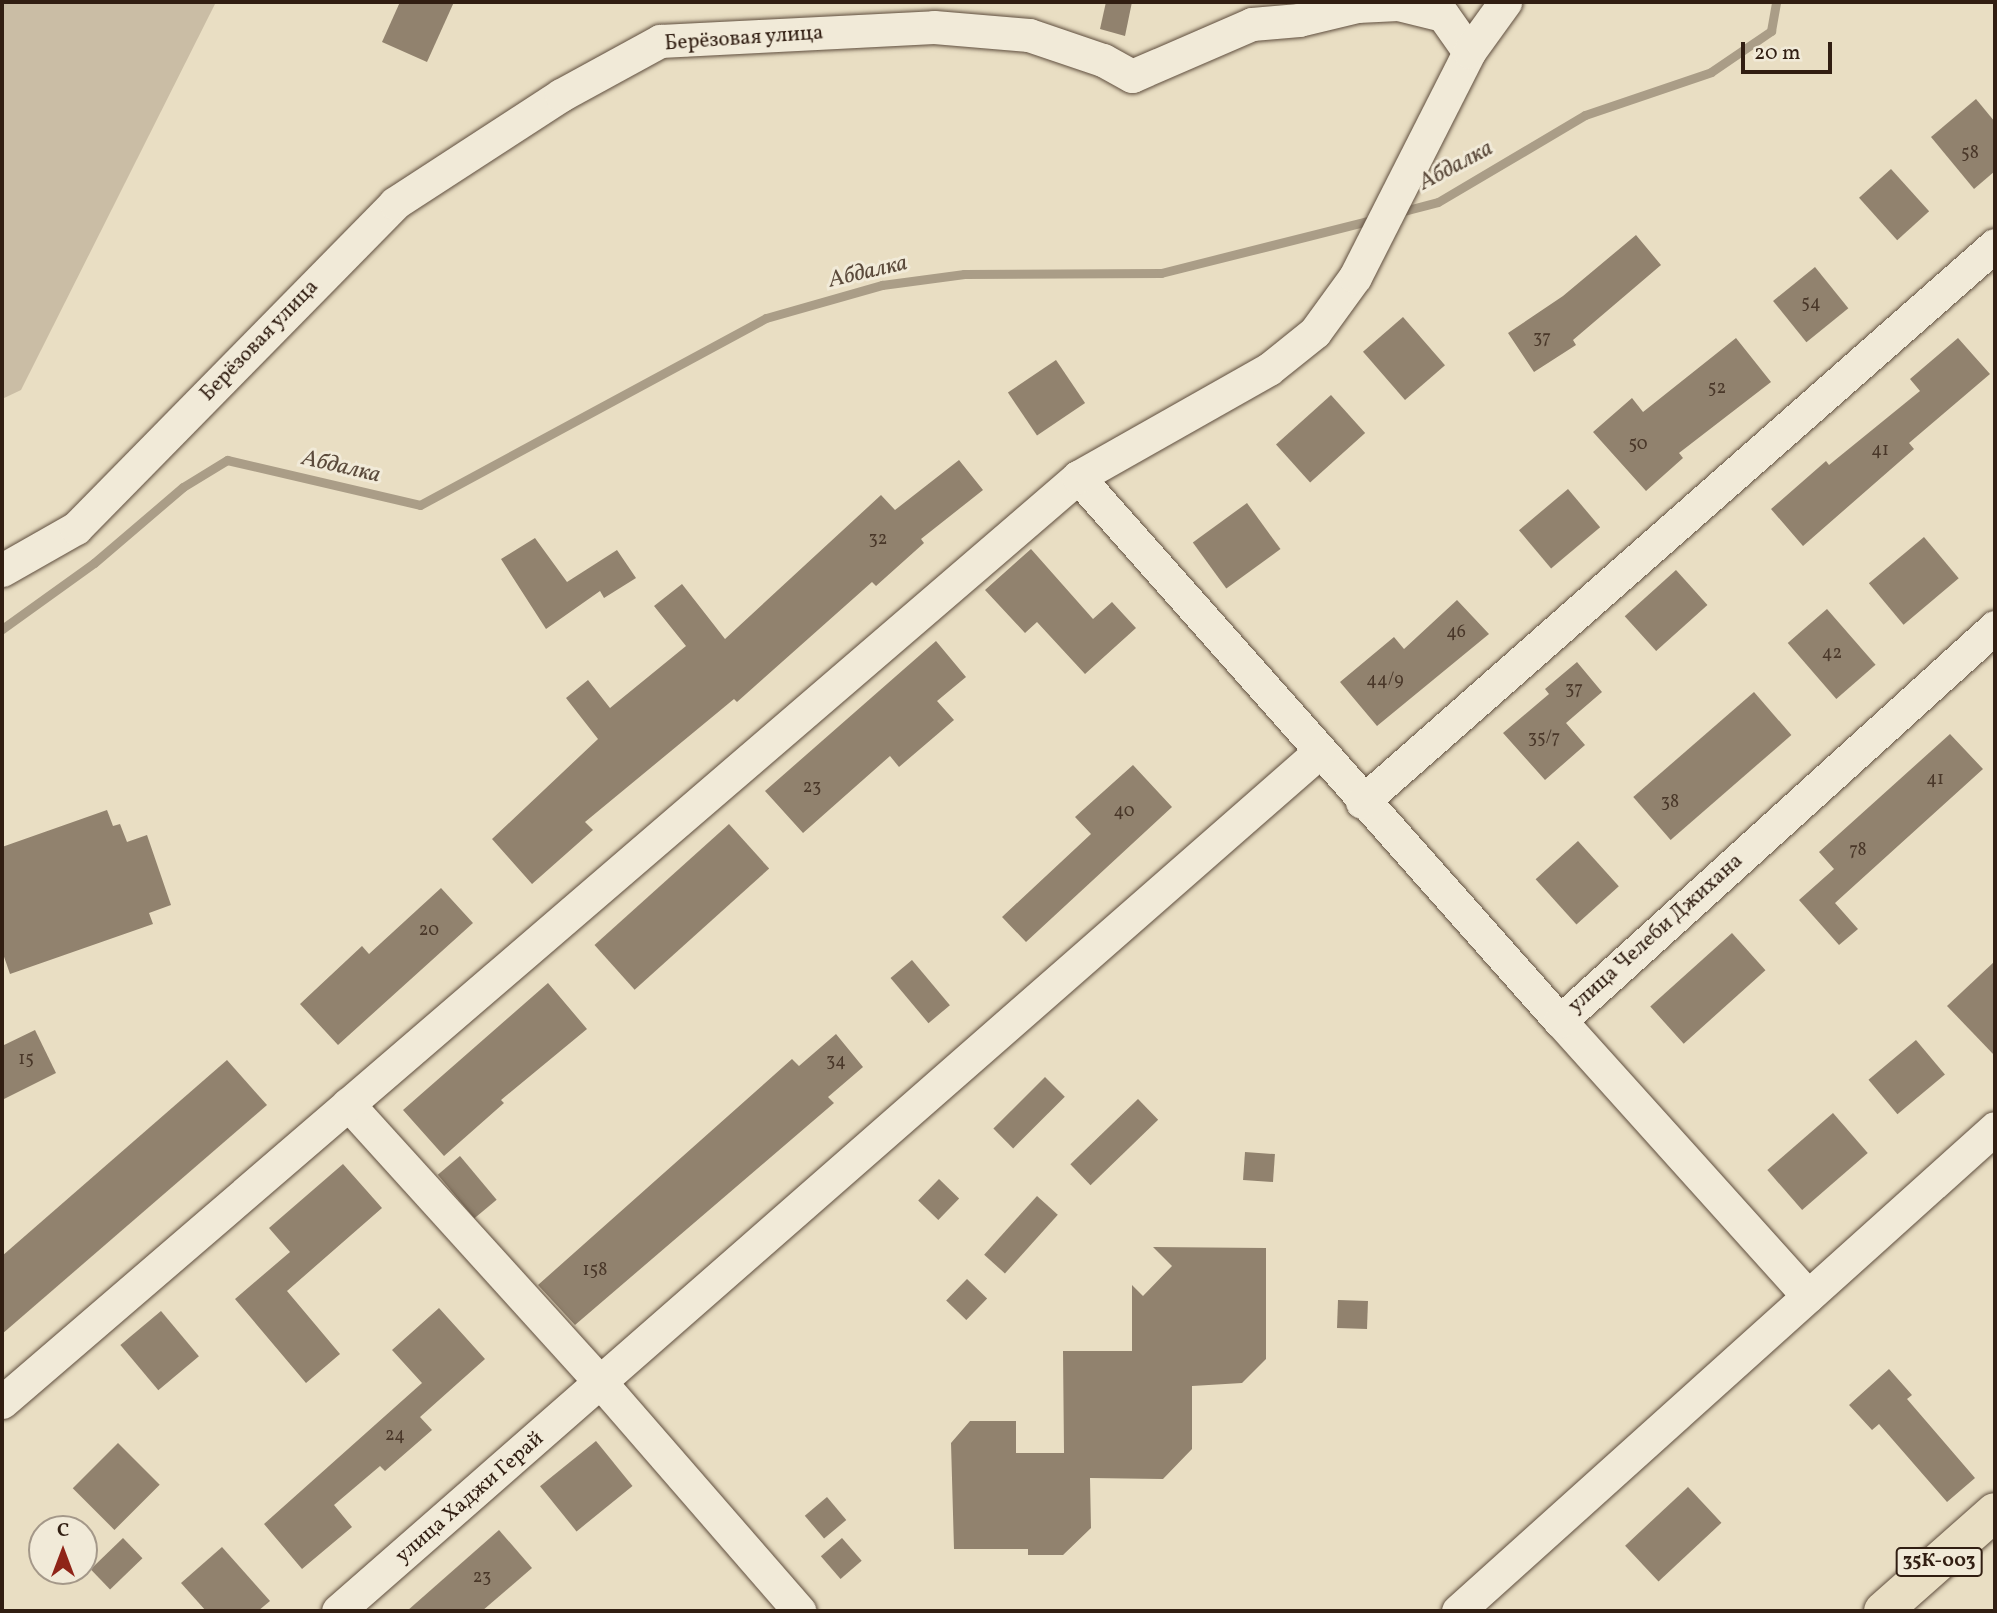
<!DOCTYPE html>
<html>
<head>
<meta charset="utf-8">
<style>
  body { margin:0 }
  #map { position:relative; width:1997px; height:1613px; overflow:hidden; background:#e9dec3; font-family:Vollkorn,serif }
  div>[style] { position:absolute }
  .green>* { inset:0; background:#cabda5 }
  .stream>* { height:9px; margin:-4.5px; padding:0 4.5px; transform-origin:4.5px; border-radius:4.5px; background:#aa9d87 }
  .building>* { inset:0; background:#91826e; transform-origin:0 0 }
  .roads { filter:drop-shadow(0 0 2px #5f4e3e) drop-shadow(0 0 2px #5f4e3e) }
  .minor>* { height:33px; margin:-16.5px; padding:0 16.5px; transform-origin:16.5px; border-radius:16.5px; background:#f1ead8 }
  .primary>* { height:38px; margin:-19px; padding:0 19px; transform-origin:19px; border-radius:19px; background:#e9dec3 }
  span { translate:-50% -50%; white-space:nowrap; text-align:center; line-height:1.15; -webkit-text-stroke:6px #f1ead8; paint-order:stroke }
  .number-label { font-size:18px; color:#493729 }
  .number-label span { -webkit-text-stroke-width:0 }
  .shield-label span { padding:2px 5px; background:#f1ead8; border:2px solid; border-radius:5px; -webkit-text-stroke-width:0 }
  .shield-label { font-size:19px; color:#311e12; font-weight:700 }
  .street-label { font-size:21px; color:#311e12 }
  .water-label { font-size:23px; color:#5b4a3b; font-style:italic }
  .frame { position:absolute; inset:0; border:4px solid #311e12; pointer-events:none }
  .north { position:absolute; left:28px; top:1515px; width:70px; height:70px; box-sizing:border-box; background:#f1ead8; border:2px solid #a49889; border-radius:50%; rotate:0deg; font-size:19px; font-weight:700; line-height:28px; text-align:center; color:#311e12 }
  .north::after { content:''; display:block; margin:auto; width:24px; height:32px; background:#8f2418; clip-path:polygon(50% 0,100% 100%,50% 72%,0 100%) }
  .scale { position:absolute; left:1741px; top:42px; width:91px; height:32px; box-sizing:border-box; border:4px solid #311e12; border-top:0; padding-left:9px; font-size:21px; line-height:24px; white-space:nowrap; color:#311e12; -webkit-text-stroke:5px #f1ead8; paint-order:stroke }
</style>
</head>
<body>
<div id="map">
  <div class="green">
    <div style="clip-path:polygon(2px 2px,216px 2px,21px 390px,2px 399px)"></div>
  </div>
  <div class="stream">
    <div style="left:1396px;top:213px;width:43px;rotate:-14.7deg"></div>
    <div style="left:1438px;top:202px;width:171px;rotate:-30.6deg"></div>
    <div style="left:1585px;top:115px;width:133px;rotate:-18.8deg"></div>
    <div style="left:1711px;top:72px;width:73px;rotate:-34.3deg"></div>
    <div style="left:1771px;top:31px;width:29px;rotate:-80deg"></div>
    <div style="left:2px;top:629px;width:113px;rotate:-35.7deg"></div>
    <div style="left:94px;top:563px;width:117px;rotate:-40.5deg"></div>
    <div style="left:183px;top:487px;width:52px;rotate:-31.5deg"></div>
    <div style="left:227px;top:460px;width:198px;rotate:13.1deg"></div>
    <div style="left:420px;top:505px;width:393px;rotate:-28.4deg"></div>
    <div style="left:766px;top:318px;width:121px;rotate:-15.9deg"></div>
    <div style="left:882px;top:285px;width:83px;rotate:-7.6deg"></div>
    <div style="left:964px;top:274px;width:197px;rotate:-0.3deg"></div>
    <div style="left:1161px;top:273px;width:222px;rotate:-14.1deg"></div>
  </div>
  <div class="building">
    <div style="clip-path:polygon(400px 2px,454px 2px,427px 62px,382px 42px)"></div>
    <div style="clip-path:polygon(1106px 2px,1132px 2px,1125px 36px,1100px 29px)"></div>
    <div style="clip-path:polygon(1976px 99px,1995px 122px,1995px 171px,1974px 189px,1931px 137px)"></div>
    <div style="left:1891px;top:169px;width:57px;height:43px;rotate:48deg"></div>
    <div style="clip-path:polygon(1636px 235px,1661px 265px,1573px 340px,1576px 345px,1534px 372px,1508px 333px,1563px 296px)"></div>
    <div style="left:1815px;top:267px;width:53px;height:54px;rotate:51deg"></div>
    <div style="left:1403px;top:317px;width:64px;height:53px;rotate:49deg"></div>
    <div style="clip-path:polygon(1736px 338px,1771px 382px,1679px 453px,1683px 458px,1646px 491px,1593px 432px,1632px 398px,1643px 412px)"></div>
    <div style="clip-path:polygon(1958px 338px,1990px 374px,1909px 443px,1914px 449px,1803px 546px,1771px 509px,1826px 461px,1829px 465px,1920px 391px,1910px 379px)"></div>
    <div style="left:1056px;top:360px;width:52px;height:58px;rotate:56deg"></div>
    <div style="left:1331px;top:395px;width:51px;height:74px;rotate:48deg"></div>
    <div style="clip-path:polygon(959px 460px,983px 490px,921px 539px,924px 543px,876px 586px,872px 582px,737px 702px,734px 699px,585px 822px,593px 830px,532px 884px,492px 839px,598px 739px,566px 698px,588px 680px,610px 708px,686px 646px,654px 606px,682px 584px,725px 639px,881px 495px,895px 510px)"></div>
    <div style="left:1568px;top:489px;width:50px;height:64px;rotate:50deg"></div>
    <div style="left:1247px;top:503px;width:57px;height:67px;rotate:54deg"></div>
    <div style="left:1924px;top:537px;width:54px;height:72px;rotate:50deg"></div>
    <div style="clip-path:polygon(535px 538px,567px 582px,617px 550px,636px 578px,604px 598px,600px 591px,546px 629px,501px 559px)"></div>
    <div style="clip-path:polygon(1031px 549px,1093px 619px,1112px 602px,1136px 628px,1085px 674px,1037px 622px,1025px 633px,985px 590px)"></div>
    <div style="left:1676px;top:570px;width:47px;height:69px;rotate:48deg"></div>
    <div style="clip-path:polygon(1457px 600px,1489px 634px,1377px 726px,1340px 682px,1394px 637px,1404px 649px)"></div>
    <div style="left:1827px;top:609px;width:74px;height:52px;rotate:49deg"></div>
    <div style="clip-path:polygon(936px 641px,966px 677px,937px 701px,954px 720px,899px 767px,890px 756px,803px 833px,765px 791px)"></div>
    <div style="clip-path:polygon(1577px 662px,1602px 692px,1566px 723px,1585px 745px,1545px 780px,1503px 733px,1549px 694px,1545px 689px)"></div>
    <div style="left:1754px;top:692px;width:57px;height:160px;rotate:49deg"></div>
    <div style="clip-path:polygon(1950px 734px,1983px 769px,1835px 903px,1858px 929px,1839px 945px,1799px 900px,1834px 869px,1819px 852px)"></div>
    <div style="clip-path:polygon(1133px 765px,1172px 807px,1026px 942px,1002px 917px,1091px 834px,1075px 817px)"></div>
    <div style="clip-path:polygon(107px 810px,113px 826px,120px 824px,127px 842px,147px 835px,171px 905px,149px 913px,153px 924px,10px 974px,2px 951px,2px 847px)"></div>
    <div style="left:729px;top:824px;width:60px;height:181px;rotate:48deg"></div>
    <div style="left:1578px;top:841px;width:61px;height:57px;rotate:48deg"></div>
    <div style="clip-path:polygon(441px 888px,473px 923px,338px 1045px,300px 1004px,362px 946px,369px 954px)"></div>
    <div style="left:1732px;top:933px;width:50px;height:110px;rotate:48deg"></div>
    <div style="left:912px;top:960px;width:59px;height:28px;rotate:50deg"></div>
    <div style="clip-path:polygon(1995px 961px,1995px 1056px,1947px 1006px)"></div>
    <div style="clip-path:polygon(548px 983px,587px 1029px,501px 1100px,504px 1103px,444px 1156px,403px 1110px)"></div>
    <div style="clip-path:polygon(35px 1030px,56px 1073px,2px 1100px,2px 1046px)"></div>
    <div style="clip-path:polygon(836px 1034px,863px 1067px,828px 1097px,834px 1103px,575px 1325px,538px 1285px,792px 1059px,799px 1066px)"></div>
    <div style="left:1916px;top:1040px;width:45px;height:62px;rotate:50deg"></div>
    <div style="clip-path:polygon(227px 1060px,267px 1105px,2px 1334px,2px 1256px)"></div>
    <div style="left:1045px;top:1077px;width:28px;height:73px;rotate:45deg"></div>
    <div style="left:1138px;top:1099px;width:29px;height:94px;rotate:46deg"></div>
    <div style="left:1833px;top:1113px;width:53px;height:87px;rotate:49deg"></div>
    <div style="left:1245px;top:1152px;width:30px;height:28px;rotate:4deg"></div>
    <div style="left:460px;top:1156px;width:57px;height:29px;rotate:50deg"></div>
    <div style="clip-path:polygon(343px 1164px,382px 1208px,287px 1291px,340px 1354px,306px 1383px,235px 1299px,290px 1252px,269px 1228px)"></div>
    <div style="left:939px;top:1179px;width:28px;height:30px;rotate:44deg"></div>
    <div style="left:1037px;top:1196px;width:28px;height:79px;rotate:42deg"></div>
    <div style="clip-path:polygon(1153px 1247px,1266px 1248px,1266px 1359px,1242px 1383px,1192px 1386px,1192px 1449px,1163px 1479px,1090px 1478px,1091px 1528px,1063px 1555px,1028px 1555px,1028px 1549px,954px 1549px,951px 1443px,970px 1421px,1016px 1421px,1016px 1453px,1064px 1453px,1063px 1351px,1132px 1351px,1132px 1285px,1143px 1296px,1172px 1266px)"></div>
    <div style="left:967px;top:1279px;width:28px;height:30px;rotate:44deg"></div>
    <div style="left:1338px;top:1300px;width:30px;height:28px;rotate:2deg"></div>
    <div style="clip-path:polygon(439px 1308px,485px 1359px,420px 1417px,432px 1430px,385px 1471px,380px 1466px,334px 1505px,352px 1527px,302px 1569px,264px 1524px,422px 1383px,392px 1350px)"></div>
    <div style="left:161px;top:1311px;width:59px;height:53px;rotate:50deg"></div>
    <div style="clip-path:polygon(1889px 1369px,1912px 1395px,1907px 1399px,1975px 1478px,1947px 1502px,1879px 1424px,1872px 1430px,1849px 1405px)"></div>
    <div style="left:596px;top:1441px;width:58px;height:72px;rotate:51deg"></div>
    <div style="left:118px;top:1443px;width:59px;height:64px;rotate:45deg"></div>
    <div style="left:1688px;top:1487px;width:49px;height:86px;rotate:47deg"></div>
    <div style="left:827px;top:1497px;width:30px;height:29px;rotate:50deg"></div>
    <div style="clip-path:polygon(499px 1530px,532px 1568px,482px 1611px,407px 1611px)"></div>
    <div style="left:123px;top:1538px;width:28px;height:45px;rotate:46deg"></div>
    <div style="left:842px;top:1538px;width:30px;height:28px;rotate:49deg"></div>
    <div style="clip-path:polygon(222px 1547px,270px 1601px,258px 1611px,206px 1611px,181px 1583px)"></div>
  </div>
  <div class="roads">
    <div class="minor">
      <div style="left:1078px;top:477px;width:727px;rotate:48.46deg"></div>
      <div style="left:2px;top:570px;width:85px;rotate:-29.6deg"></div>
      <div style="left:76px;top:528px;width:455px;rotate:-45.5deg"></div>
      <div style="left:395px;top:203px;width:198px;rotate:-33deg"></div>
      <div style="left:561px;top:95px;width:113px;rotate:-28.6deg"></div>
      <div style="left:660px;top:41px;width:274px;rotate:-2.9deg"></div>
      <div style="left:934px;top:27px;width:95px;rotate:4.8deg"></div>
      <div style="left:1029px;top:35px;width:78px;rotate:18.7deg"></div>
      <div style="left:1103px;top:60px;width:33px;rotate:29deg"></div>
      <div style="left:1132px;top:76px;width:131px;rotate:-23.4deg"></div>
      <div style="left:1252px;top:24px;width:47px;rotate:-4.9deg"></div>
      <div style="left:1299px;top:20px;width:60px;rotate:-13.6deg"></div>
      <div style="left:1357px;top:6px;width:41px;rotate:-2.8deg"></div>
      <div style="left:1398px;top:4px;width:46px;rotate:13.7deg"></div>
      <div style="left:1443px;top:15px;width:45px;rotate:54.9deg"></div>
      <div style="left:1362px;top:802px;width:843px;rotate:-41.35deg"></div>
      <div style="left:348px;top:1104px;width:378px;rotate:47.8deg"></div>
      <div style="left:602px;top:1384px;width:301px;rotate:49deg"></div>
      <div style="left:1808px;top:1296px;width:370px;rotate:-132deg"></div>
      <div style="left:1560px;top:1021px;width:587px;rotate:-42.17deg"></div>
      <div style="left:2px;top:1402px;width:1419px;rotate:-40.68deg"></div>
      <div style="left:1078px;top:477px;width:219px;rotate:-29.5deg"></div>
      <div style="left:1269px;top:369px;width:59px;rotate:-38.8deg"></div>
      <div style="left:1315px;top:332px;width:68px;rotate:-54deg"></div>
      <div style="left:1355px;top:277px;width:252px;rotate:-63.1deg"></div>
      <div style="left:1469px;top:52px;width:62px;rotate:-54.2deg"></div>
      <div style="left:338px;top:1611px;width:1303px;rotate:-41.2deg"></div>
      <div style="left:1458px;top:1611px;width:722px;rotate:-41.97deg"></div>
    </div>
    <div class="primary">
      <div style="left:1883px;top:1611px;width:149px;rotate:-41.5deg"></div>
    </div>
  </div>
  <div class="number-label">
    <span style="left:1970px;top:154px">58</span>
    <span style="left:1811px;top:304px">54</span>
    <span style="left:1542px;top:339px">37</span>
    <span style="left:1717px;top:389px">52</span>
    <span style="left:1638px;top:445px">50</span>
    <span style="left:1880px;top:451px">41</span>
    <span style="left:878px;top:540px">32</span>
    <span style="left:1456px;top:633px">46</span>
    <span style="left:1832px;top:654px">42</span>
    <span style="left:1385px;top:681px">44/9</span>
    <span style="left:1574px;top:690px">37</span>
    <span style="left:1544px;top:739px">35/7</span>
    <span style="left:1935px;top:780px">41</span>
    <span style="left:812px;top:788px">23</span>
    <span style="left:1670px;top:803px">38</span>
    <span style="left:1124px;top:812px">40</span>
    <span style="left:1858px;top:851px">78</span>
    <span style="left:429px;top:931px">20</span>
    <span style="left:26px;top:1060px">15</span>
    <span style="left:836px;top:1062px">34</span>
    <span style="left:595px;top:1271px">158</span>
    <span style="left:395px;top:1436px">24</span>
    <span style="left:482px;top:1578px">23</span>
  </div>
  <div class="shield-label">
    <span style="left:1939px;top:1562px">35К-003</span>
  </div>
  <div class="street-label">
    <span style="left:744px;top:39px;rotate:-4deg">Берёзовая улица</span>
    <span style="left:260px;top:341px;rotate:-46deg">Берёзовая улица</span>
    <span style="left:1656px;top:934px;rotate:-42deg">улица Челеби Джихана</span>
    <span style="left:470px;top:1498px;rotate:-41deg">улица Хаджи Герай</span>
  </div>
  <div class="water-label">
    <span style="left:1456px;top:166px;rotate:-28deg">Абдалка</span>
    <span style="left:868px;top:272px;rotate:-13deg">Абдалка</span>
    <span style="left:341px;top:467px;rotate:13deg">Абдалка</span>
  </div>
  <div class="frame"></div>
  <div class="north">С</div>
  <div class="scale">20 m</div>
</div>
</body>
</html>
